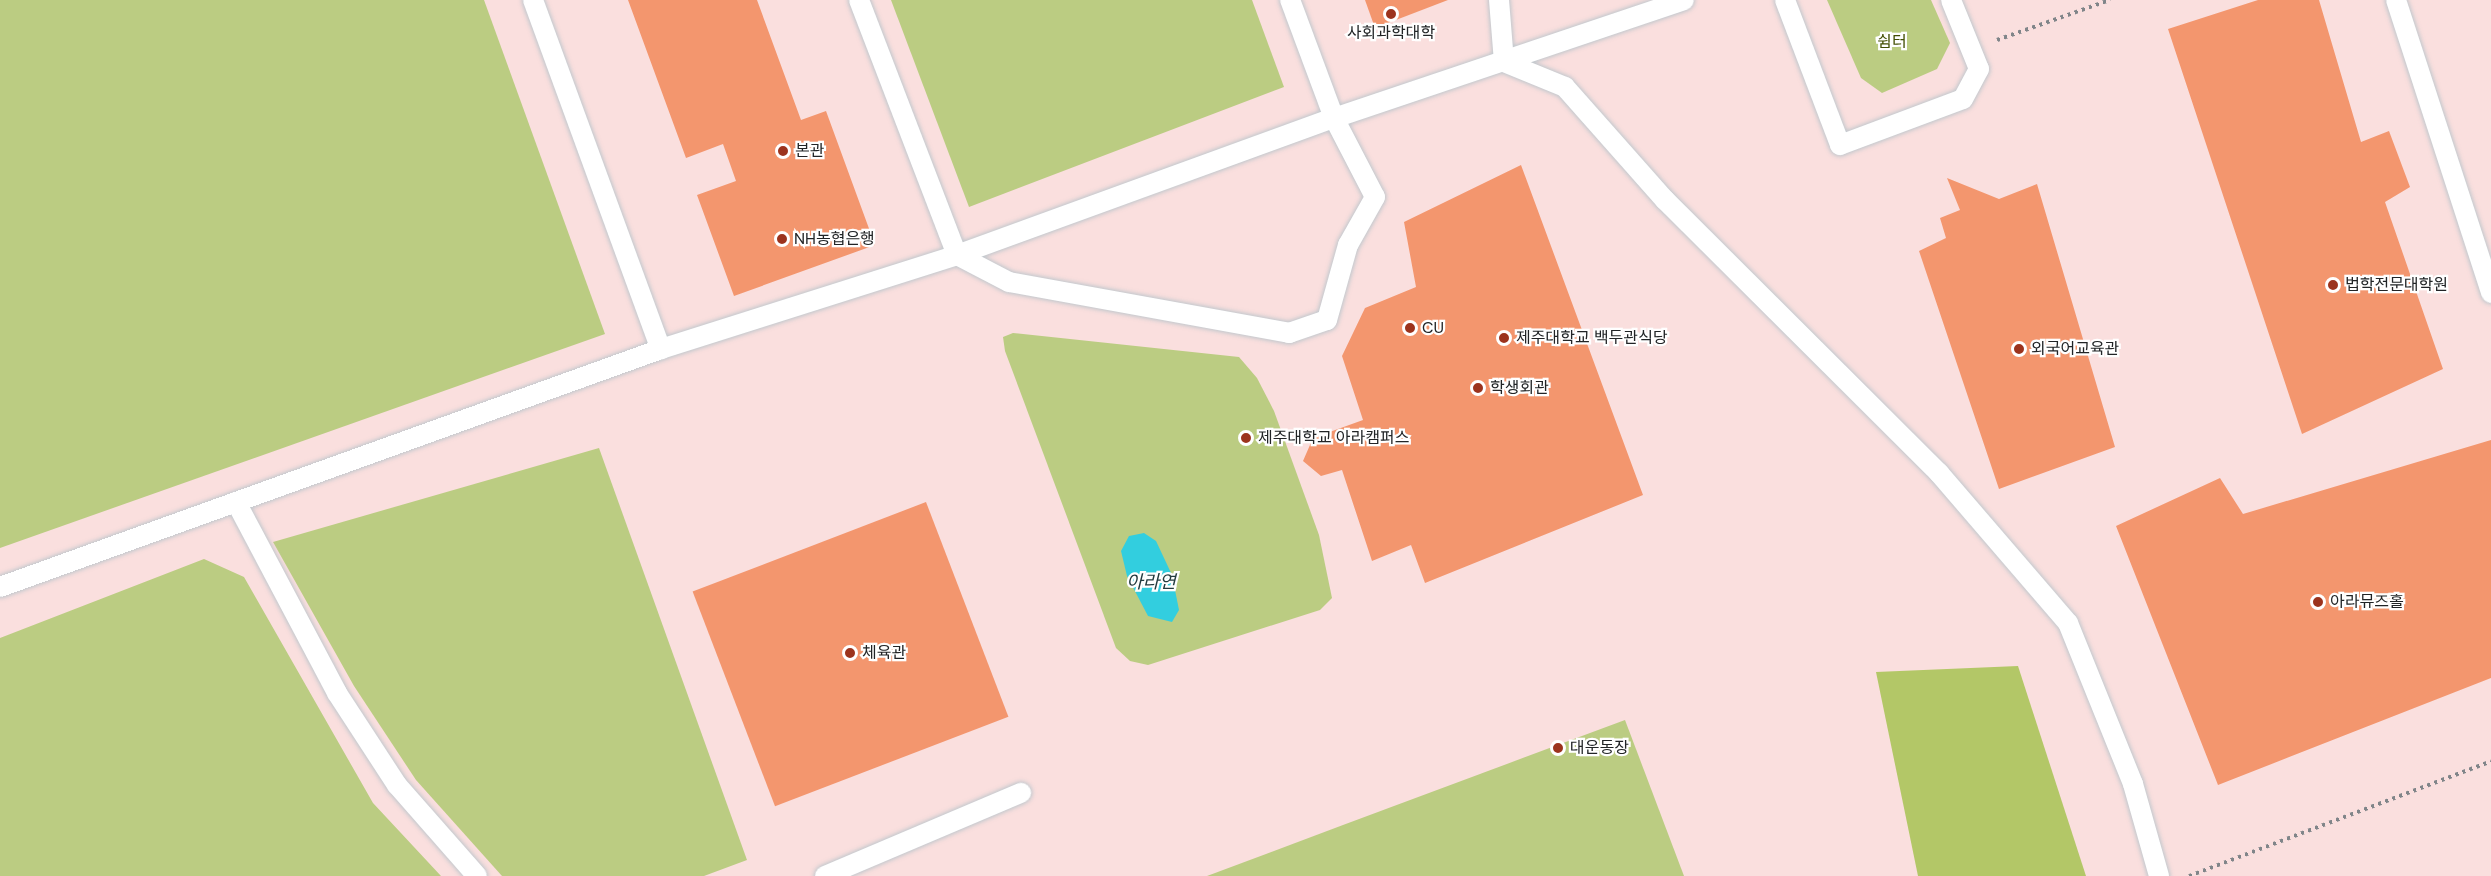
<!DOCTYPE html>
<html>
<head>
<meta charset="utf-8">
<style>
  body { margin:0 }
  #map { position:relative; width:2491px; height:876px; overflow:hidden; background:#eaf1f6; font-family:"DM Sans","Noto Sans KR",sans-serif }
  div>[style] { position:absolute }
  .education>* { inset:0; background:#fadfde; transform-origin:0 0 }
  .green>* { inset:0; background:#bbcc82 }
  .forest>* { inset:0; background:#b3c767 }
  .water>* { inset:0; background:#32cedf }
  .building>* { inset:0; background:#f3966e; transform-origin:0 0 }
  .path>* { height:4px; margin-top:-2px; transform-origin:0; background:repeating-linear-gradient(90deg,#808589 0 3px,transparent 0 7.5px) }
  .roads { filter:drop-shadow(0 0 2px #c2c8cd) drop-shadow(0 0 2px #c2c8cd) }
  .service>* { height:20px; margin:-10px; padding:0 10px; transform-origin:10px; border-radius:10px; background:#fff }
  .dots>* { width:16px; height:16px; translate:-50% -50%; box-sizing:border-box; border:3px solid #fff; border-radius:50% }
  span { translate:-50% -50%; white-space:nowrap; text-align:center; line-height:1.15; -webkit-text-stroke:4.5px #fff; paint-order:stroke }
  .poi-label { font-size:16px; color:#212426 }
  .left { translate:0 -50%; text-align:left }
  .park-label { font-size:16px; color:#424e03 }
  .water-label { font-size:18px; color:#233b3f; font-style:italic }
</style>
</head>
<body>
<div id="map">
  <div class="education">
    <div style="left:0;top:0;width:2491px;height:876px"></div>
  </div>
  <div class="green">
    <div style="clip-path:polygon(0 0,484px 0,605px 334px,0 548px)"></div>
    <div style="clip-path:polygon(891px 0,1252px 0,1284px 87px,969px 207px)"></div>
    <div style="clip-path:polygon(1827px 0,1931px 0,1950px 43px,1937px 69px,1882px 93px,1861px 78px)"></div>
    <div style="clip-path:polygon(1013px 333px,1239px 357px,1257px 378px,1274px 411px,1319px 535px,1332px 598px,1320px 610px,1148px 665px,1130px 661px,1116px 648px,1005px 351px,1003px 337px)"></div>
    <div style="clip-path:polygon(599px 448px,747px 860px,704px 876px,502px 876px,416px 780px,354px 686px,273px 542px)"></div>
    <div style="clip-path:polygon(204px 559px,244px 577px,373px 803px,441px 876px,0 876px,0 638px)"></div>
    <div style="clip-path:polygon(1625px 720px,1684px 876px,1207px 876px,1343px 825px)"></div>
  </div>
  <div class="forest">
    <div style="clip-path:polygon(2018px 666px,2086px 876px,1918px 876px,1876px 672px)"></div>
  </div>
  <div class="water">
    <div style="clip-path:polygon(1144px 533px,1156px 541px,1172px 575px,1179px 610px,1172px 622px,1148px 616px,1127px 576px,1121px 551px,1129px 536px)"></div>
  </div>
  <div class="building">
    <div style="clip-path:polygon(628px 0,757px 0,801px 120px,826px 111px,875px 245px,734px 296px,697px 195px,736px 181px,723px 144px,686px 158px)"></div>
    <div style="clip-path:polygon(1365px 0,1448px 0,1375px 28px)"></div>
    <div style="clip-path:polygon(2258px 0,2319px 0,2361px 142px,2389px 131px,2410px 187px,2385px 202px,2443px 369px,2302px 434px,2168px 29px)"></div>
    <div style="clip-path:polygon(1521px 165px,1643px 495px,1425px 583px,1411px 545px,1372px 561px,1342px 470px,1321px 476px,1303px 461px,1313px 438px,1363px 420px,1342px 356px,1365px 308px,1416px 287px,1404px 222px)"></div>
    <div style="clip-path:polygon(1947px 178px,1999px 199px,2037px 184px,2115px 447px,1999px 489px,1919px 251px,1946px 238px,1940px 218px,1960px 210px)"></div>
    <div style="clip-path:polygon(2491px 440px,2491px 678px,2218px 785px,2116px 526px,2220px 478px,2243px 514px)"></div>
    <div style="left:926px;top:502px;width:230px;height:250px;rotate:69deg"></div>
  </div>
  <div class="path">
    <div style="left:1997px;top:40px;width:120px;rotate:-19.5deg"></div>
    <div style="left:2189px;top:876px;width:323px;rotate:-20.8deg"></div>
  </div>
  <div class="roads">
    <div class="service">
      <div style="left:533px;top:0;width:372px;rotate:69.9deg"></div>
      <div style="left:859px;top:0;width:273px;rotate:69deg"></div>
      <div style="left:957px;top:255px;width:59px;rotate:27.4deg"></div>
      <div style="left:1009px;top:282px;width:285px;rotate:10.3deg"></div>
      <div style="left:1289px;top:333px;width:40px;rotate:-18.9deg"></div>
      <div style="left:1327px;top:320px;width:78px;rotate:-74.4deg"></div>
      <div style="left:1348px;top:245px;width:55px;rotate:-60.6deg"></div>
      <div style="left:1375px;top:197px;width:89px;rotate:-117.4deg"></div>
      <div style="left:1334px;top:118px;width:126px;rotate:-110.4deg"></div>
      <div style="left:1499px;top:0;width:62px;rotate:85.4deg"></div>
      <div style="left:1785px;top:0;width:155px;rotate:69.2deg"></div>
      <div style="left:1840px;top:145px;width:131px;rotate:-20.5deg"></div>
      <div style="left:1963px;top:99px;width:34px;rotate:-62deg"></div>
      <div style="left:1979px;top:69px;width:74px;rotate:-112.1deg"></div>
      <div style="left:2396px;top:0;width:308px;rotate:72deg"></div>
      <div style="left:1504px;top:62px;width:66px;rotate:22.3deg"></div>
      <div style="left:1565px;top:87px;width:151px;rotate:48.5deg"></div>
      <div style="left:1665px;top:200px;width:387px;rotate:44.9deg"></div>
      <div style="left:1939px;top:473px;width:198px;rotate:49.3deg"></div>
      <div style="left:2068px;top:623px;width:174px;rotate:68deg"></div>
      <div style="left:2133px;top:784px;width:96px;rotate:74.2deg"></div>
      <div style="left:236px;top:502px;width:216px;rotate:62.1deg"></div>
      <div style="left:337px;top:693px;width:110px;rotate:56.9deg"></div>
      <div style="left:397px;top:785px;width:121px;rotate:48.7deg"></div>
      <div style="left:0;top:587px;width:703px;rotate:-19.8deg"></div>
      <div style="left:661px;top:349px;width:311px;rotate:-17.6deg"></div>
      <div style="left:957px;top:255px;width:401px;rotate:-20deg"></div>
      <div style="left:1334px;top:118px;width:369px;rotate:-18.6deg"></div>
      <div style="left:825px;top:876px;width:213px;rotate:-23deg"></div>
    </div>
  </div>
  <div class="dots">
    <div style="left:1391px;top:14px;background:#9c331d"></div>
    <div style="left:783px;top:151px;background:#9c331d"></div>
    <div style="left:782px;top:239px;background:#9c331d"></div>
    <div style="left:2333px;top:285px;background:#9c331d"></div>
    <div style="left:1410px;top:328px;background:#9c331d"></div>
    <div style="left:1504px;top:338px;background:#9c331d"></div>
    <div style="left:2019px;top:349px;background:#9c331d"></div>
    <div style="left:1478px;top:388px;background:#9c331d"></div>
    <div style="left:1246px;top:438px;background:#9c331d"></div>
    <div style="left:2318px;top:602px;background:#9c331d"></div>
    <div style="left:850px;top:653px;background:#9c331d"></div>
    <div style="left:1558px;top:748px;background:#9c331d"></div>
  </div>
  <div class="poi-label">
    <span style="left:1391px;top:33px">사회과학대학</span>
    <span class="left" style="left:795px;top:151px">본관</span>
    <span class="left" style="left:794px;top:239px">NH농협은행</span>
    <span class="left" style="left:2345px;top:285px">법학전문대학원</span>
    <span class="left" style="left:1422px;top:328px">CU</span>
    <span class="left" style="left:1516px;top:338px">제주대학교 백두관식당</span>
    <span class="left" style="left:2031px;top:349px">외국어교육관</span>
    <span class="left" style="left:1490px;top:388px">학생회관</span>
    <span class="left" style="left:1258px;top:438px">제주대학교 아라캠퍼스</span>
    <span class="left" style="left:2330px;top:602px">아라뮤즈홀</span>
    <span class="left" style="left:862px;top:653px">체육관</span>
    <span class="left" style="left:1570px;top:748px">대운동장</span>
  </div>
  <div class="park-label">
    <span style="left:1892px;top:42px">쉼터</span>
  </div>
  <div class="water-label">
    <span style="left:1151px;top:582px">아라연</span>
  </div>
</div>
</body>
</html>
